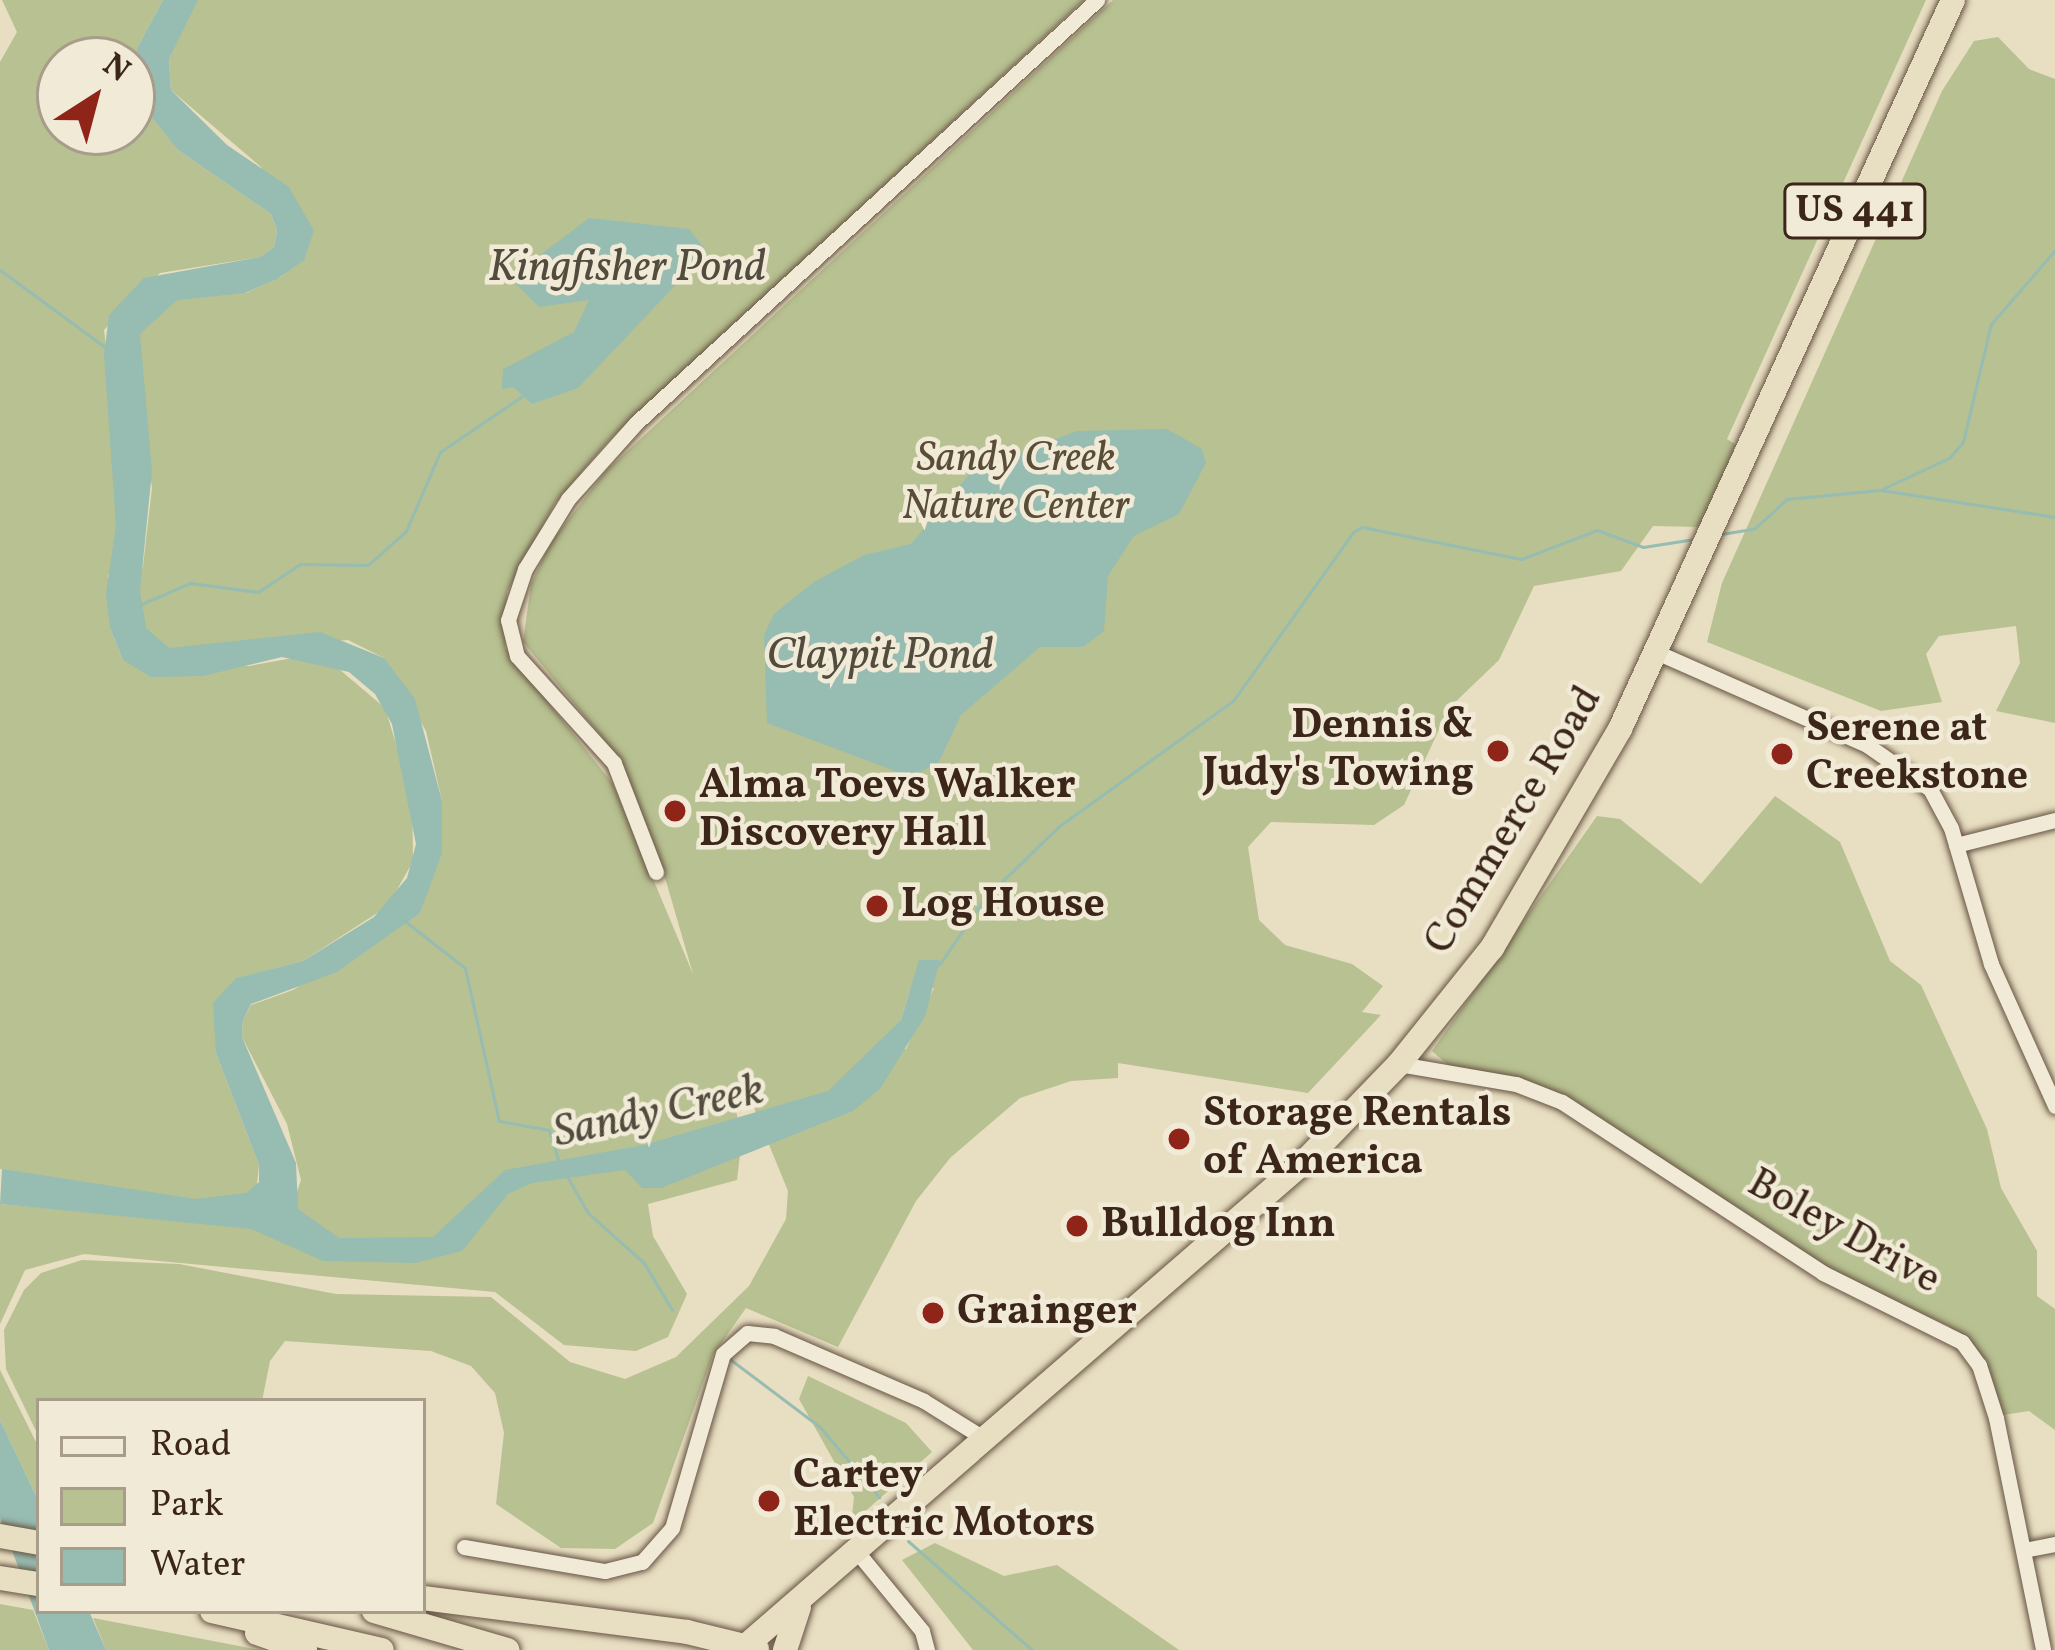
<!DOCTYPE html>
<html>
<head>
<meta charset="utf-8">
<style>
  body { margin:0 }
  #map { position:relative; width:2055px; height:1650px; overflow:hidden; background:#e8dec1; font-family:Vollkorn,serif }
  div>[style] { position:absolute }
  .green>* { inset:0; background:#b8c191 }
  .water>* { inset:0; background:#97bcb1 }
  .stream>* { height:3px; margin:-1.5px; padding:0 1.5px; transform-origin:1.5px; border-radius:1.5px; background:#97bcb1 }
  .roads { filter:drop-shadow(0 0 3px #665443) drop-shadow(0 0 3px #665443) }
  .minor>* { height:15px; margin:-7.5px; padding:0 7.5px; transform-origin:7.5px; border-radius:7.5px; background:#f0ead7 }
  .highway>* { height:24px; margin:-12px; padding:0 12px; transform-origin:12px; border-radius:12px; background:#e8dec1 }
  .dots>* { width:33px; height:33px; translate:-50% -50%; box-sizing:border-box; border:6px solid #f0ead7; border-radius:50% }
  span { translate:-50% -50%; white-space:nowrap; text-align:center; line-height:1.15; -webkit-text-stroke:9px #f0ead7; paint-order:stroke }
  .shield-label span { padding:3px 9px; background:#f0ead7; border:3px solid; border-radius:9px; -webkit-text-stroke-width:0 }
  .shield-label { font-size:39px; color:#3b2619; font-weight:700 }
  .park-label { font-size:42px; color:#5a4d37; font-style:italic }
  .poi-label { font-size:42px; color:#3b2619; font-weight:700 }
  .right { translate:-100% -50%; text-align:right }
  .left { translate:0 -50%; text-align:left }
  .street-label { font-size:42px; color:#3b2619 }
  .water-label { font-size:45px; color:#524c3f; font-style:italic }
  .legend { position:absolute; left:36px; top:1398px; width:390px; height:216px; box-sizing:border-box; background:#f0ead7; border:3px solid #a89c8b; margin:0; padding:15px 21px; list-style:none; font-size:36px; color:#3b2619 }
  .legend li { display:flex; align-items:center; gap:24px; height:60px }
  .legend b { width:60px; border:3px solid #a89c8b }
  .north { position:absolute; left:36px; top:36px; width:120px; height:120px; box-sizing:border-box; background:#f0ead7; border:3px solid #a89c8b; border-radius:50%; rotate:36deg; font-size:33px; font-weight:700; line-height:48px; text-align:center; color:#3b2619 }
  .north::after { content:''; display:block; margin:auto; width:42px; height:54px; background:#8f2418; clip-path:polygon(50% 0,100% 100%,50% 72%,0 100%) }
</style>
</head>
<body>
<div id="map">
  <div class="green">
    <div style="clip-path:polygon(evenodd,2px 0,163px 0,137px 48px,137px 84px,178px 150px,271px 214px,277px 230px,274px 247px,260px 257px,160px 273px,104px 330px,128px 523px,108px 576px,110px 628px,123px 660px,249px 666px,299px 657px,333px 664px,385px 708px,412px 796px,413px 861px,388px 906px,303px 961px,238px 978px,216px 1053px,259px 1165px,253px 1221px,0 1169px,0 62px,17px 32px,2px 0,60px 60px,132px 60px,132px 132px,60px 132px,60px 60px)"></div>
    <div style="clip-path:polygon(evenodd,193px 0,1084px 0,608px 441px,555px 503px,507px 592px,505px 648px,613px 784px,693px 974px,666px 881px,610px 747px,523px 642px,531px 584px,551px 542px,606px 471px,1113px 0,1926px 0,1727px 439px,1738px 446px,1700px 527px,1653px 526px,1621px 571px,1534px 586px,1499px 660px,1449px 708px,1404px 805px,1374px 825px,1271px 822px,1248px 847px,1259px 920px,1285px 945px,1352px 964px,1383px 986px,1362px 1012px,1381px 1015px,1308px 1093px,1118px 1063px,1118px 1078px,1071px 1081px,1020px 1098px,950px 1158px,916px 1201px,838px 1347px,746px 1308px,713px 1355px,653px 1523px,615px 1549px,561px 1548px,496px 1504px,504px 1433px,495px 1393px,471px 1366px,431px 1351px,285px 1341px,270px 1361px,262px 1401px,39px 1401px,39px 1437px,6px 1369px,4px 1330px,24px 1290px,41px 1273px,82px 1260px,179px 1264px,336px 1294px,491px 1297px,570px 1362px,625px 1379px,676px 1357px,749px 1286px,786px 1219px,788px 1191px,754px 1108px,736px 1111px,742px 1137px,737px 1180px,648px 1204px,653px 1236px,687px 1294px,668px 1337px,636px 1351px,564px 1345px,495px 1292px,84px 1254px,25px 1270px,0 1324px,0 1204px,284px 1230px,301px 1180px,287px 1124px,242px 1037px,243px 1020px,251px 1005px,293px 990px,420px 913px,442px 801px,426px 731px,384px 658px,348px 640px,187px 654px,134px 651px,119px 630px,143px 566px,152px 488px,132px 340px,169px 295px,246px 293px,282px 276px,292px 262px,261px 167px,171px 90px,169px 59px,193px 0,934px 988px,906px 1049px,879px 1045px,901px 1020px,910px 990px,934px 988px)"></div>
    <div style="clip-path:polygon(1998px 37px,2029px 69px,2055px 79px,2055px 723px,1996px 711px,2020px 663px,2016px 626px,1939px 636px,1926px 654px,1942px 702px,1881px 711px,1707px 642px,1722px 583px,1942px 91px,1974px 41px)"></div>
    <div style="clip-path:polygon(1775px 796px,1840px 842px,1890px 961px,1921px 985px,1987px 1129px,2001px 1188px,2037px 1251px,2037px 1296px,2055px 1309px,2055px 1430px,2029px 1411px,2003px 1415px,1984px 1361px,1949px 1326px,1832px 1272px,1564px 1096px,1448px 1065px,1432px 1051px,1597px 816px,1620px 819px,1701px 884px)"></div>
    <div style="clip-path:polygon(0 1370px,39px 1448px,39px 1502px,0 1420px)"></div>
    <div style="clip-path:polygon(808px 1376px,906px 1423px,932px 1452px,851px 1524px,854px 1497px,799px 1399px)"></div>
    <div style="clip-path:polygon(935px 1543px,1004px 1576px,1057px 1565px,1179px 1650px,973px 1650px,902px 1560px)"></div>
    <div style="clip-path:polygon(0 1604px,33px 1610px,49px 1650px,0 1650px)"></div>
    <div style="clip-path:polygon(93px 1618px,260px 1650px,106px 1650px)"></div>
  </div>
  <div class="water">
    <div style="clip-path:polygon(163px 0,198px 0,169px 59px,171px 90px,227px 145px,289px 187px,314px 231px,304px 260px,277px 279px,245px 293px,177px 300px,140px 334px,152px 471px,140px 591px,146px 628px,169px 648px,320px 632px,384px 658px,415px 699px,442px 801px,442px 853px,420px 913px,337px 972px,251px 1004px,243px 1020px,242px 1037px,296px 1163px,298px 1209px,339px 1238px,433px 1237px,505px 1170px,644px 1145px,828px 1091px,901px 1020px,919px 960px,940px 960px,925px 1016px,880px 1089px,853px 1111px,661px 1188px,642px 1188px,625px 1170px,532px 1183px,508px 1194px,462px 1251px,415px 1263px,323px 1261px,251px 1229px,0 1204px,2px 1169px,196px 1199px,247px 1193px,259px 1182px,259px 1165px,216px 1053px,213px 1003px,236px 978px,303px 961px,374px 917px,407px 878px,416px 844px,392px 724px,375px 694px,349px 672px,282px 657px,203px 676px,151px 677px,123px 660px,110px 628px,106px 593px,116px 525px,104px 355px,109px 315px,144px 278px,260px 257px,274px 247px,277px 230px,271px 214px,178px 150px,151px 116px,137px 84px,137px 48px)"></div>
    <div style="clip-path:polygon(589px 218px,689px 229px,707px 252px,578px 388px,532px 404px,513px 387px,502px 389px,503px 369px,574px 332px,589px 300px,539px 307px,510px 278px)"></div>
    <div style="clip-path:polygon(1167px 429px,1202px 449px,1206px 463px,1179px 514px,1134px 536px,1108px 576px,1104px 631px,1083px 647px,1040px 647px,961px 715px,939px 762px,911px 777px,767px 723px,764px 635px,774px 614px,814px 582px,864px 555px,911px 544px,972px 471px,1077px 431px)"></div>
    <div style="clip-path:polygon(0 1420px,39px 1502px,39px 1611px,89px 1611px,106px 1650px,49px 1650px,0 1518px)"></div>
  </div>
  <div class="stream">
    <div style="left:0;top:270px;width:130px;rotate:36.3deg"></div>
    <div style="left:1881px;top:490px;width:176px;rotate:8.8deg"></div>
    <div style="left:1721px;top:534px;width:33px;rotate:-9deg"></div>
    <div style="left:1754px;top:529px;width:45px;rotate:-42.3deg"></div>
    <div style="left:1787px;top:499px;width:93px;rotate:-5.5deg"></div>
    <div style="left:1880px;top:490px;width:76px;rotate:-24.9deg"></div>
    <div style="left:1949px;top:458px;width:21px;rotate:-49deg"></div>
    <div style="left:1963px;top:442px;width:121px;rotate:-76.7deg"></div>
    <div style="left:1991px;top:324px;width:98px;rotate:-49.1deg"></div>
    <div style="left:137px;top:606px;width:58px;rotate:-23.5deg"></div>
    <div style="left:190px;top:583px;width:69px;rotate:7.5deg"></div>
    <div style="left:258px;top:592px;width:50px;rotate:-33.7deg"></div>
    <div style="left:300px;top:564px;width:68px;rotate:0.8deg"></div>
    <div style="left:368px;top:565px;width:51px;rotate:-41.8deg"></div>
    <div style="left:406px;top:531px;width:86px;rotate:-66.7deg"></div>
    <div style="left:440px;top:452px;width:98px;rotate:-34.2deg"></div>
    <div style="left:406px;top:922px;width:75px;rotate:37.9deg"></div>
    <div style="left:465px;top:968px;width:157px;rotate:77.5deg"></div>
    <div style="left:499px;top:1121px;width:51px;rotate:10.2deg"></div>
    <div style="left:549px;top:1130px;width:31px;rotate:73deg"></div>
    <div style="left:939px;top:965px;width:80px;rotate:-55.7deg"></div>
    <div style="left:984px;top:899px;width:103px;rotate:-44.2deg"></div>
    <div style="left:1058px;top:827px;width:216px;rotate:-35.8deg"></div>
    <div style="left:1233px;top:701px;width:207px;rotate:-54.6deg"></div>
    <div style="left:1353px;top:532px;width:10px;rotate:-29deg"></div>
    <div style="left:1362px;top:527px;width:162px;rotate:11.4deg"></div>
    <div style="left:1521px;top:559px;width:81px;rotate:-20.9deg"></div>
    <div style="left:1597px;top:530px;width:49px;rotate:20.3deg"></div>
    <div style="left:1643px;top:547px;width:52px;rotate:-8.9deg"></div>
    <div style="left:568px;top:1178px;width:40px;rotate:60.3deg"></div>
    <div style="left:588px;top:1213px;width:75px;rotate:41.8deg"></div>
    <div style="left:644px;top:1263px;width:55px;rotate:59.2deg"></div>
    <div style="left:731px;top:1360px;width:111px;rotate:37deg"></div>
    <div style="left:820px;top:1427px;width:92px;rotate:49.9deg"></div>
    <div style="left:908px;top:1541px;width:165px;rotate:41.3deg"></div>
  </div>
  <div class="roads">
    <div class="minor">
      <div style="left:1656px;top:652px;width:231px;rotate:23.8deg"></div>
      <div style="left:1867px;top:745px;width:77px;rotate:34.9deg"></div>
      <div style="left:1930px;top:789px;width:44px;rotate:61.7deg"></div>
      <div style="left:1951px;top:828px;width:142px;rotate:73.6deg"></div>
      <div style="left:1991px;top:964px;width:156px;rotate:65.7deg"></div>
      <div style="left:1956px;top:845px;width:102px;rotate:-14.2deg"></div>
      <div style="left:656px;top:872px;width:117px;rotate:-111.1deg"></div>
      <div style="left:614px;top:763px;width:144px;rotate:-132.2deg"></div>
      <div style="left:517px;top:656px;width:37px;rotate:-104deg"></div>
      <div style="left:508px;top:620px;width:54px;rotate:-71.6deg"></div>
      <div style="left:525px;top:569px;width:82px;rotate:-58.4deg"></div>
      <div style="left:568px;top:499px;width:102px;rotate:-48.2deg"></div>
      <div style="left:636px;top:423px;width:626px;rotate:-42.54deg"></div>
      <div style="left:1399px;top:1064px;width:119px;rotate:9.7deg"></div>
      <div style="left:1516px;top:1084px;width:49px;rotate:21.4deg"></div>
      <div style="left:1562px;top:1102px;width:312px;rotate:33.2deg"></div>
      <div style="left:1823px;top:1273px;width:155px;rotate:26.4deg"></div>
      <div style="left:1962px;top:1342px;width:29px;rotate:54deg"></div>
      <div style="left:1979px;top:1365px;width:56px;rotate:72.2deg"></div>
      <div style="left:1996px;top:1418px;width:237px;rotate:78.5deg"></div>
      <div style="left:464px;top:1547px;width:143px;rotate:9.7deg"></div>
      <div style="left:605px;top:1571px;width:38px;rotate:-14deg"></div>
      <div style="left:642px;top:1562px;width:45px;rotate:-48.6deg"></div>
      <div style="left:672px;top:1528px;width:181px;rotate:-73.7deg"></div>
      <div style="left:723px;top:1354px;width:32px;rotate:-41deg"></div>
      <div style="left:747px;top:1333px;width:27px;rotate:6deg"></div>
      <div style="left:774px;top:1336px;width:163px;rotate:23.4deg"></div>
      <div style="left:924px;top:1401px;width:72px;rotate:31.9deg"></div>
      <div style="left:2024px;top:1550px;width:32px;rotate:-11deg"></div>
      <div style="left:858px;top:1553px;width:101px;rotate:50.6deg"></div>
      <div style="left:922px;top:1631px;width:20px;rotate:75deg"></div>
    </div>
    <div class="highway">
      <div style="left:0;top:1536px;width:40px;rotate:10deg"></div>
      <div style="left:0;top:1578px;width:39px;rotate:9deg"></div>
      <div style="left:423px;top:1598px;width:266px;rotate:7.3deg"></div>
      <div style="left:687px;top:1632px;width:72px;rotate:13.7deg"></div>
      <div style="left:212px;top:1611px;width:174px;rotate:12.9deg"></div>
      <div style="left:374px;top:1611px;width:139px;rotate:16.3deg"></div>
      <div style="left:257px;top:1633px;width:51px;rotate:19.5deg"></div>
      <div style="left:741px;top:1650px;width:746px;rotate:-40.93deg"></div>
      <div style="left:1305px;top:1161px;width:135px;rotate:-45.9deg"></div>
      <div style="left:1399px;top:1064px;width:149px;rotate:-51.3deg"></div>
      <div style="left:1492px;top:948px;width:254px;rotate:-59.7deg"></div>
      <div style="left:1620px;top:729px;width:801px;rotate:-65.45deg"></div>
      <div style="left:785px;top:1650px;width:45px;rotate:-72deg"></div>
    </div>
  </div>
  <div class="dots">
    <div style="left:1498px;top:751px;background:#8f2418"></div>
    <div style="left:1782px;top:754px;background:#8f2418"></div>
    <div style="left:675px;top:811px;background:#8f2418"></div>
    <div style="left:877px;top:906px;background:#8f2418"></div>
    <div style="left:1179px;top:1139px;background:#8f2418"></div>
    <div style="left:1077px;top:1226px;background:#8f2418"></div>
    <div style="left:933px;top:1313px;background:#8f2418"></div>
    <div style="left:769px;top:1501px;background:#8f2418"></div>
  </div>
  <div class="shield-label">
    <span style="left:1855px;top:211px">US 441</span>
  </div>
  <div class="park-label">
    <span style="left:1016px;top:484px">Sandy Creek<br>Nature Center</span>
  </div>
  <div class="poi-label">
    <span class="right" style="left:1474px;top:751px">Dennis &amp;<br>Judy's Towing</span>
    <span class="left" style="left:1806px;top:754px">Serene at<br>Creekstone</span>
    <span class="left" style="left:699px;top:811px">Alma Toevs Walker<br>Discovery Hall</span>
    <span class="left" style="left:901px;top:906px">Log House</span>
    <span class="left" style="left:1203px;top:1139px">Storage Rentals<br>of America</span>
    <span class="left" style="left:1101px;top:1226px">Bulldog Inn</span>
    <span class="left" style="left:957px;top:1313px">Grainger</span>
    <span class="left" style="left:793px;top:1501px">Cartey<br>Electric Motors</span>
  </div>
  <div class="street-label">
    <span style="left:1515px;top:821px;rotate:-59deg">Commerce Road</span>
    <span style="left:1843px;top:1233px;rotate:29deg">Boley Drive</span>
  </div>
  <div class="water-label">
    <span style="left:627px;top:269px">Kingfisher Pond</span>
    <span style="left:880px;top:657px">Claypit Pond</span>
    <span style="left:659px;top:1113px;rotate:-12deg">Sandy Creek</span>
  </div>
  <ul class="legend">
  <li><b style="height:15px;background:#f0ead7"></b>Road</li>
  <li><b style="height:33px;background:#b8c191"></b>Park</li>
  <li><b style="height:33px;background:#97bcb1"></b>Water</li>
  </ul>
  <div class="north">N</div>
</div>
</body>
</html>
